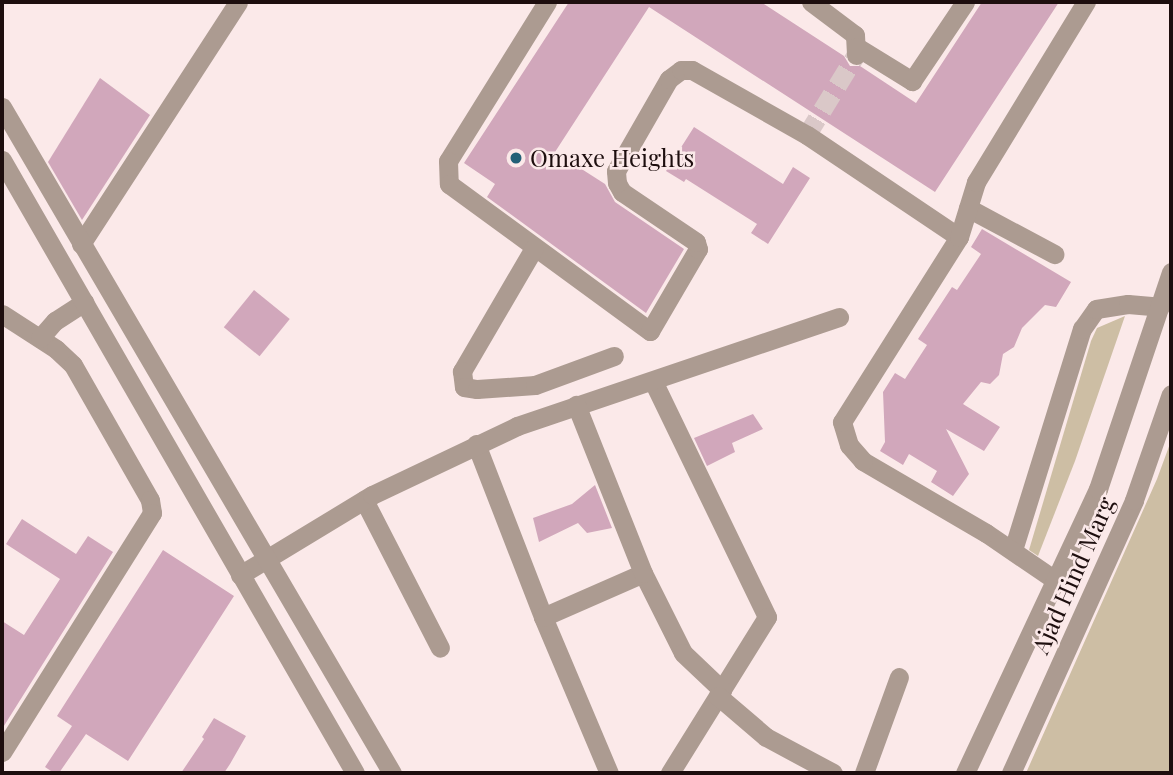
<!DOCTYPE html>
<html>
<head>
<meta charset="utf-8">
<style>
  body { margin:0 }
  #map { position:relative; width:1173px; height:775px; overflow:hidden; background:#fbe9e9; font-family:"Playfair Display",serif }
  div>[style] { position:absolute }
  .green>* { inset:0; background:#cdbea4 }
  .building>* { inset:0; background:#d1a7bb; transform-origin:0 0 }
  .minor-tunnel>* { height:19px; margin-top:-9.5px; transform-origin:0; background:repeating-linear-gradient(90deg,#dac8c8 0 19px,transparent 0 29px) }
  .minor>* { height:19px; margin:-9.5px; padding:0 9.5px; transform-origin:9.5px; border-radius:9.5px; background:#ac9b91 }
  .tertiary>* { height:19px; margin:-9.5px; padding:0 9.5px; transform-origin:9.5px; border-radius:9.5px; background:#ac9b91 }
  .dots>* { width:19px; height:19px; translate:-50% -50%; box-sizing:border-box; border:4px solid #fbe9e9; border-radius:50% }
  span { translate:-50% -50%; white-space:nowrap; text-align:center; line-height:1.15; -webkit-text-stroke:5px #fbe9e9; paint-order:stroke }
  .poi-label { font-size:24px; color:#1d0e0e }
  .left { translate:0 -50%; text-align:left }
  .street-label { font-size:24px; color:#1d0e0e }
  .frame { position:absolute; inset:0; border:4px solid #1d0e0e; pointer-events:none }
</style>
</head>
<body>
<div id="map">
  <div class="green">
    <div style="clip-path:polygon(1125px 316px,1075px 461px,1038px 556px,1029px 550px,1091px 341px,1097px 328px)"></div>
    <div style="clip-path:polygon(1171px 441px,1171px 773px,1026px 773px,1157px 479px)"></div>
  </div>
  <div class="building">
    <div style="clip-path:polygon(569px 2px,761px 2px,844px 56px,850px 66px,860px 66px,916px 103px,982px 2px,1059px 2px,935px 192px,649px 7px,555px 152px,605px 184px,615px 202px,684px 249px,646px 313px,487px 197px,495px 184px,464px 163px)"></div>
    <div style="clip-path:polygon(100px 78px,150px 115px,82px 220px,48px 162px)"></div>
    <div style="clip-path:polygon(694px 127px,783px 184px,793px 167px,810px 178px,768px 244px,751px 233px,757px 224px,686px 179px,684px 182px,666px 171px)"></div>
    <div style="clip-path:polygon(982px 229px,1071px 282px,1056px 307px,1045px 305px,1022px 328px,1014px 347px,1003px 354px,999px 375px,990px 384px,981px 382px,963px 404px,1000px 427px,984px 451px,946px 429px,969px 474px,953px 496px,931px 482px,937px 471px,909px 454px,903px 465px,880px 451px,885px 442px,883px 392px,895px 373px,905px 379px,927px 345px,918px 339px,952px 287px,957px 290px,981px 254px,971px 247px)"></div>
    <div style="left:254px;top:290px;width:46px;height:48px;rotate:39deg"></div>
    <div style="clip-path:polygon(753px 414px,763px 429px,732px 443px,735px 452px,707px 466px,694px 438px)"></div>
    <div style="clip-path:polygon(595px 485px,612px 528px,587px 533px,578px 523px,539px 542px,533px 518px,572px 504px)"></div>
    <div style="clip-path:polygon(22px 519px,76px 554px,88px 536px,113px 552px,2px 729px,2px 621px,24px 635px,60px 579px,6px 544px)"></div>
    <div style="clip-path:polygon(163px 550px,234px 596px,128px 761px,86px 734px,59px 773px,54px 773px,45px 767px,72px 726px,57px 716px)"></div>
    <div style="clip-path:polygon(214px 718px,246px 736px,230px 764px,224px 773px,181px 773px,204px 739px,202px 737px)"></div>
  </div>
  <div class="minor-tunnel">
    <div style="left:807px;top:135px;width:94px;rotate:-58.5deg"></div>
  </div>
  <div class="minor">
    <div style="left:547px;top:2px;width:187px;rotate:121.9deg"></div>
    <div style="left:448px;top:161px;width:23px;rotate:88deg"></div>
    <div style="left:449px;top:184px;width:249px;rotate:36.2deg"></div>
    <div style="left:650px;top:331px;width:95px;rotate:-59.7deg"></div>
    <div style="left:698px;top:249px;width:7px;rotate:-106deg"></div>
    <div style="left:696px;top:242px;width:89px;rotate:-146deg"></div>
    <div style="left:622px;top:192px;width:10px;rotate:-119deg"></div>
    <div style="left:617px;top:183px;width:12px;rotate:-95deg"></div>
    <div style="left:616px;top:171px;width:106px;rotate:-60.1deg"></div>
    <div style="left:669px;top:79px;width:15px;rotate:-37deg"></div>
    <div style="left:681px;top:70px;width:11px"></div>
    <div style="left:692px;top:70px;width:132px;rotate:29.5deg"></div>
    <div style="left:807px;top:135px;width:183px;rotate:33.9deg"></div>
    <div style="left:811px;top:2px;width:55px;rotate:36.9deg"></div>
    <div style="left:855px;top:35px;width:20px;rotate:87deg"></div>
    <div style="left:857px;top:47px;width:65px;rotate:31.7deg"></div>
    <div style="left:912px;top:81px;width:95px;rotate:-56.1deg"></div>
    <div style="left:968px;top:208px;width:98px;rotate:28.1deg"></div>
    <div style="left:81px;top:244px;width:288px;rotate:-57deg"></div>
    <div style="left:534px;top:248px;width:143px;rotate:120.3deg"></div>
    <div style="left:462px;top:371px;width:16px;rotate:83deg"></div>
    <div style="left:464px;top:387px;width:13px;rotate:9deg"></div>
    <div style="left:477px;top:389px;width:58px;rotate:-3.9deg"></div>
    <div style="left:535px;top:385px;width:84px;rotate:-20.2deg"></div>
    <div style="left:2px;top:314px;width:64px;rotate:32.9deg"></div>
    <div style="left:56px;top:349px;width:23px;rotate:43deg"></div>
    <div style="left:73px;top:365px;width:155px;rotate:60.3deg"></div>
    <div style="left:150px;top:500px;width:13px;rotate:81deg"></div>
    <div style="left:152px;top:513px;width:282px;rotate:122.1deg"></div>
    <div style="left:40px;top:338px;width:23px;rotate:-49deg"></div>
    <div style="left:55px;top:321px;width:35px;rotate:-33deg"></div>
    <div style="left:653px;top:381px;width:262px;rotate:64.2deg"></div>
    <div style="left:767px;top:617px;width:184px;rotate:121.9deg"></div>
    <div style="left:476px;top:444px;width:186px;rotate:68.8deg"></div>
    <div style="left:543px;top:617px;width:169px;rotate:67.1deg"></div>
    <div style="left:364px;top:500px;width:166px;rotate:62.8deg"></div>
    <div style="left:1013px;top:550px;width:232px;rotate:-72.7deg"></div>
    <div style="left:1082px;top:329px;width:24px;rotate:-55deg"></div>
    <div style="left:1096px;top:309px;width:32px;rotate:-9deg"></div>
    <div style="left:1128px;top:304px;width:32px;rotate:5deg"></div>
    <div style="left:643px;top:573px;width:89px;rotate:63.4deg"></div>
    <div style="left:683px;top:653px;width:54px;rotate:43.5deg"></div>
    <div style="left:240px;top:575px;width:154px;rotate:-31.2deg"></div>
    <div style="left:372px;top:495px;width:161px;rotate:-25.4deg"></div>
    <div style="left:517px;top:426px;width:340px;rotate:-18.7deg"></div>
    <div style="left:1055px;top:580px;width:83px;rotate:-145.7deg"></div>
    <div style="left:986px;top:533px;width:143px;rotate:-149.7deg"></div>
    <div style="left:863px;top:461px;width:21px;rotate:-131deg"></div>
    <div style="left:849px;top:445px;width:24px;rotate:-107deg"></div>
    <div style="left:842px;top:422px;width:219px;rotate:-57.7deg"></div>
    <div style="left:959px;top:237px;width:58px;rotate:-72.8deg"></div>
    <div style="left:976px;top:182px;width:211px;rotate:-58.6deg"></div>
    <div style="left:543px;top:617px;width:109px;rotate:-23.7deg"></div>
    <div style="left:643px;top:573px;width:181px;rotate:-111.7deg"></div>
    <div style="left:718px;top:696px;width:63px;rotate:40.5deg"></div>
    <div style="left:766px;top:737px;width:76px;rotate:28.2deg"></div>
    <div style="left:864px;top:773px;width:102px;rotate:-70deg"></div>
  </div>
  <div class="tertiary">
    <div style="left:2px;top:107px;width:772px;rotate:59.65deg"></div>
    <div style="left:2px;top:160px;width:707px;rotate:60.06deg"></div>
    <div style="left:965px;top:773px;width:314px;rotate:-64.9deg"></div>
    <div style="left:1098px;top:489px;width:229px;rotate:-71.4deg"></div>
    <div style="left:1011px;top:773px;width:299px;rotate:-65.7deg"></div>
    <div style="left:1134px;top:500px;width:112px;rotate:-70.8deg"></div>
  </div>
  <div class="dots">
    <div style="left:516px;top:158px;background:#236077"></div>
  </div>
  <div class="poi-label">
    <span class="left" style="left:530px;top:158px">Omaxe Heights</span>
  </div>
  <div class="street-label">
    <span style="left:1073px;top:575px;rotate:-66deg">Ajad Hind Marg</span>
  </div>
  <div class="frame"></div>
</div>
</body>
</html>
